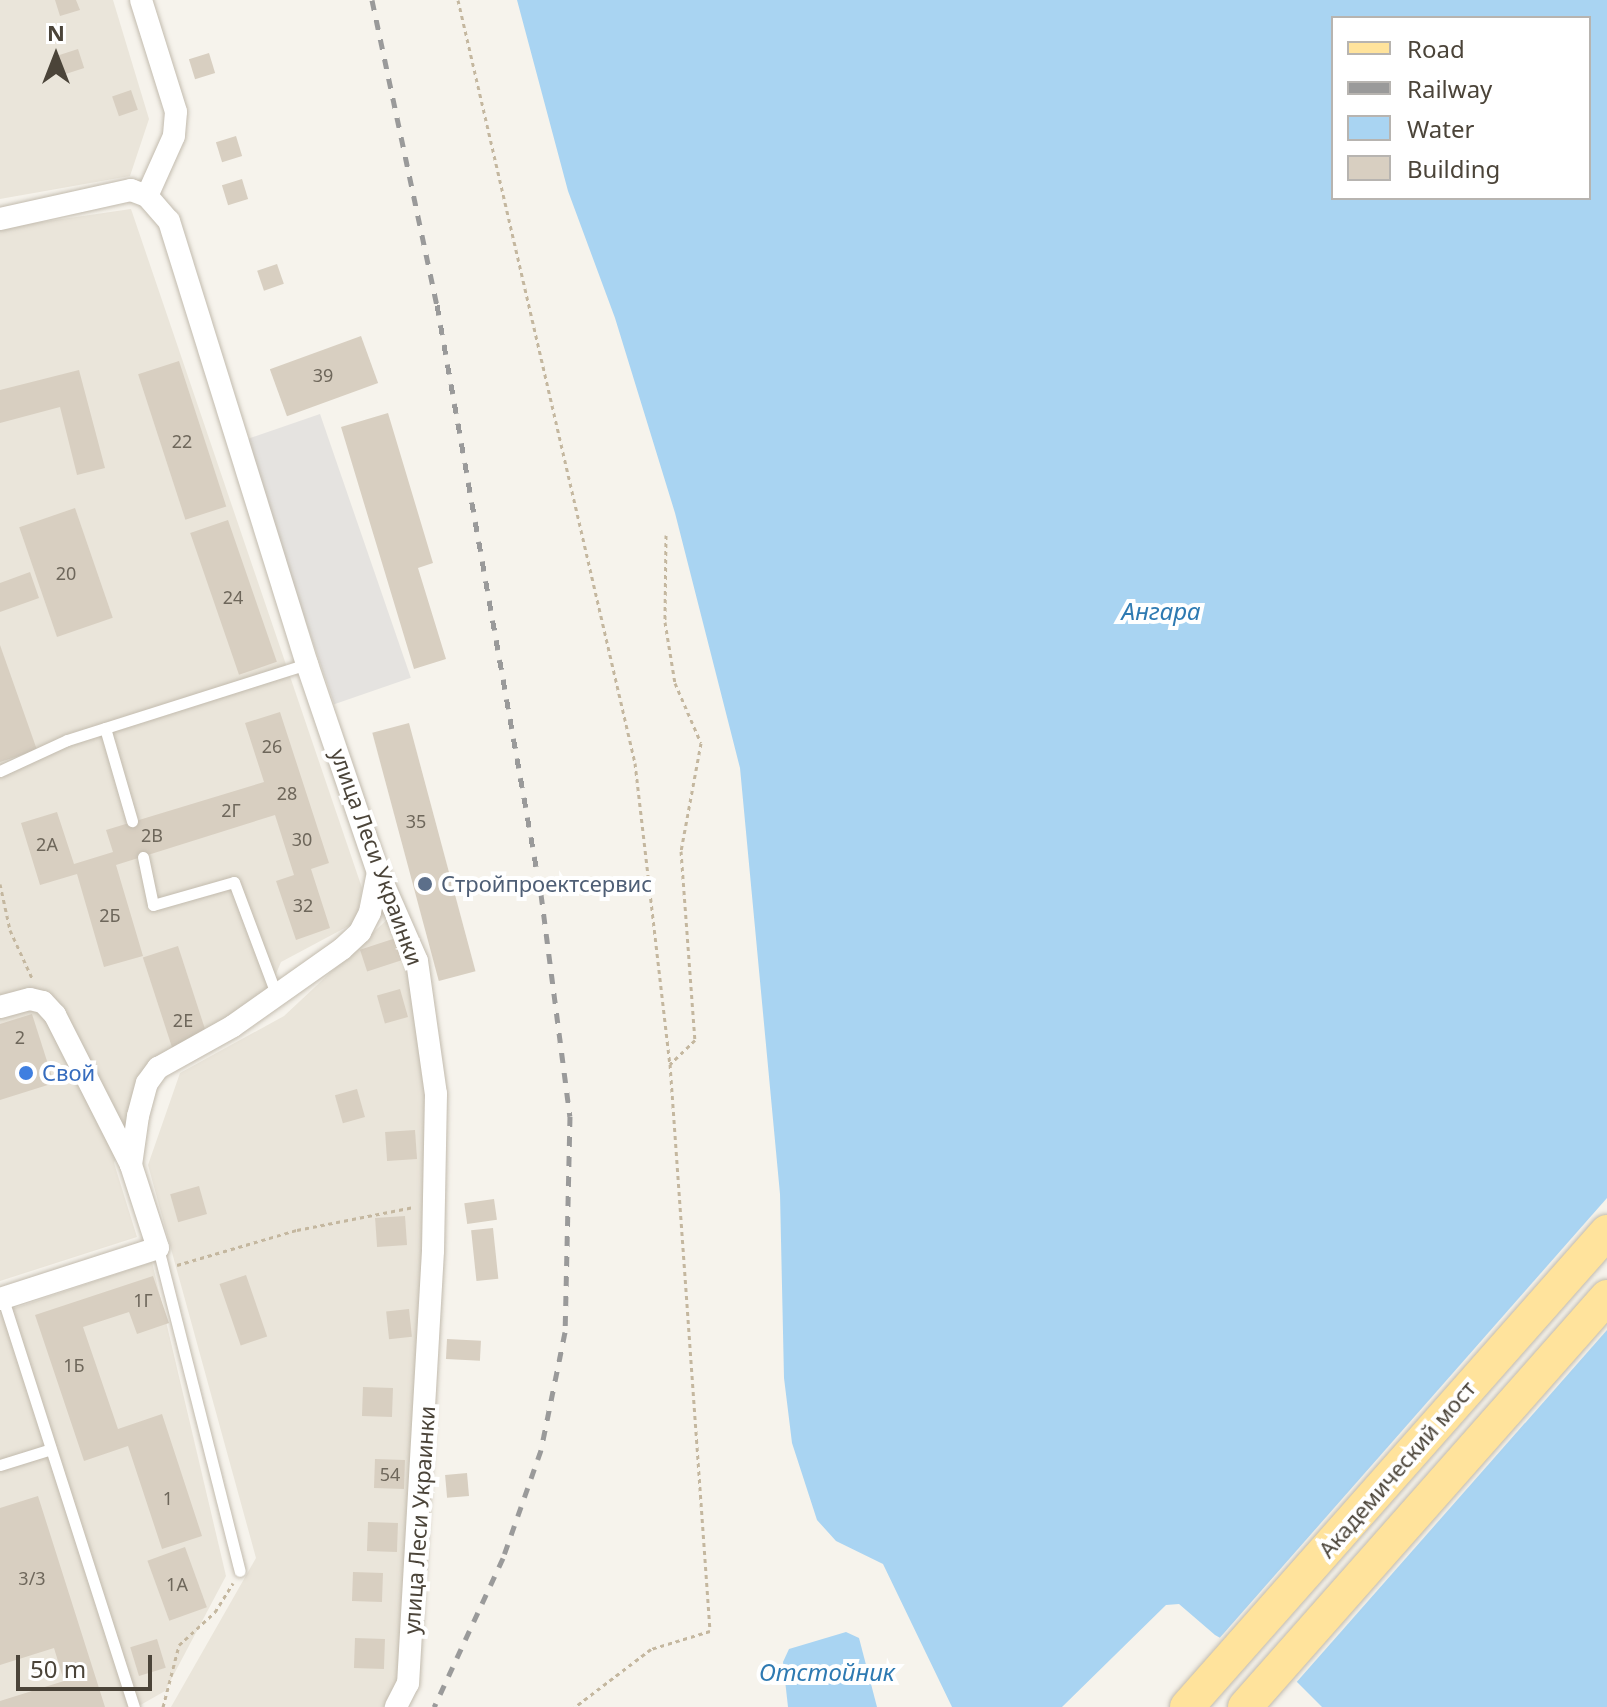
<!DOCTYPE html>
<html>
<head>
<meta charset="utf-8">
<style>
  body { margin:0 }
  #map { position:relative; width:1607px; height:1707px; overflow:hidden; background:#f6f3ec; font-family:"Noto Sans",sans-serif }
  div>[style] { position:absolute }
  .residential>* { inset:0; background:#eae5da }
  .parking>* { inset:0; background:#e5e3e0; transform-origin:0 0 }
  .water>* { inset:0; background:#a9d4f2 }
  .pier>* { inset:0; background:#f6f3ec }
  .building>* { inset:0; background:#d8cfc1; transform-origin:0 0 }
  .path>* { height:3px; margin-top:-1.5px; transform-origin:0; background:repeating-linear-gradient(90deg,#c4b79f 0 4px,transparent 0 8px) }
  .roads { filter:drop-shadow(0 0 2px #c2bbae) drop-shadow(0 0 2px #c2bbae) }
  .lane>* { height:11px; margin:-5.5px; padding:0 5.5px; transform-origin:5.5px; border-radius:5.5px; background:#fff }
  .street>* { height:22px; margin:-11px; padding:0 11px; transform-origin:11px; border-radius:11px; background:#fff }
  .primary>* { height:34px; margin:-17px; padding:0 17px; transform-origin:17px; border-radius:17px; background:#ffe39c }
  .rail>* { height:5px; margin-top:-2.5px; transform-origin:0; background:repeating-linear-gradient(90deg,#9a9a9a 0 10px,transparent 0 20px) }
  .dots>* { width:22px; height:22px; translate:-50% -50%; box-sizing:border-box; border:4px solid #fff; border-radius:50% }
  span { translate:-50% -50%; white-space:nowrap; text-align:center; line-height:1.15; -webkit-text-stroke:8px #fff; paint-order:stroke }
  .number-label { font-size:18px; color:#6e675b }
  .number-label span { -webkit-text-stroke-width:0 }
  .street-label { font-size:22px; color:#4b4439 }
  .service-label { font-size:22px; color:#4e5e75 }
  .left { translate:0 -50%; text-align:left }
  .shop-label { font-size:22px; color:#366cbe }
  .water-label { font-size:24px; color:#2e7ab2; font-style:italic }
  .legend { position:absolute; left:1331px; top:16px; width:260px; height:184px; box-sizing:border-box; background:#fff; border:2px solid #b7b4b0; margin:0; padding:10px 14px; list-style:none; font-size:24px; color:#4b4439 }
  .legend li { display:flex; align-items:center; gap:16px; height:40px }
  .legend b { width:40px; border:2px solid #b7b4b0 }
  .north { position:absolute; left:16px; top:16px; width:80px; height:80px; -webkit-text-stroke:6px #fff; paint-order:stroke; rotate:0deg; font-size:22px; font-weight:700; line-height:32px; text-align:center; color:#4b4439 }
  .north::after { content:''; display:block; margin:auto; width:28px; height:36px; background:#4b4439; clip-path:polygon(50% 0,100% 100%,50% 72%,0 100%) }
  .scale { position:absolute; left:16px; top:1655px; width:136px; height:36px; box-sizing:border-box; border:4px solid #4b4439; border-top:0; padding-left:10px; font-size:24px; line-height:28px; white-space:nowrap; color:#4b4439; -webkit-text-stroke:6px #fff; paint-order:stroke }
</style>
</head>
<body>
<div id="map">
  <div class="residential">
    <div style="clip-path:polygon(0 0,113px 0,149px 119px,130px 176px,0 199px)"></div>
    <div style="clip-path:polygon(131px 209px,362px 888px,356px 922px,281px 962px,257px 1019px,152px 1076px,114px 1163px,137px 1237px,0 1281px,0 228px)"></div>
    <div style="clip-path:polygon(393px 914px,414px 964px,425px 1091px,426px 1250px,402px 1684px,384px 1707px,171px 1707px,256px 1558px,148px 1165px,180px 1073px,284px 1016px)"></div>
    <div style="clip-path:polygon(152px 1262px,226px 1576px,165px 1691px,137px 1707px,0 1707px,0 1313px)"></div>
  </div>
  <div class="parking">
    <div style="left:320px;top:414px;width:279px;height:81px;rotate:71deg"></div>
  </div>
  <div class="water">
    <div style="clip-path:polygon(evenodd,517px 0,1607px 0,1607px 1707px,1322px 1707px,1296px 1681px,1215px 1635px,1179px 1604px,1166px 1605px,1062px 1707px,952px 1707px,883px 1564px,836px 1541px,817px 1520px,792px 1443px,784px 1378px,780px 1194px,740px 768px,675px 513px,615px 318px,568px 191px,517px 0,1333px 18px,1589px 18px,1589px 198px,1333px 198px,1333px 18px)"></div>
    <div style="clip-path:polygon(846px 1632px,859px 1638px,877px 1707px,788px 1707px,783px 1662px,789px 1649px)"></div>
  </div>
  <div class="pier">
    <div style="clip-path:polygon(1607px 1198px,1607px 1330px,1294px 1685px,1217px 1641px)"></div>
  </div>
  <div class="building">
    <div style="clip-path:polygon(55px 0,76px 0,80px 10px,60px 16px)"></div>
    <div style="left:78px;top:49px;width:20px;height:21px;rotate:72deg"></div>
    <div style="left:209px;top:53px;width:21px;height:21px;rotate:73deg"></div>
    <div style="left:131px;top:90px;width:21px;height:20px;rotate:71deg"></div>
    <div style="left:236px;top:136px;width:21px;height:21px;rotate:73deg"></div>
    <div style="left:242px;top:179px;width:21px;height:21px;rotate:73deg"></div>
    <div style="left:277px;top:264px;width:21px;height:21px;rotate:71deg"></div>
    <div style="left:361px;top:336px;width:50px;height:97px;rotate:70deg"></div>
    <div style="left:179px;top:361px;width:153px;height:43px;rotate:72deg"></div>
    <div style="clip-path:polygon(79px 370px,105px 468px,77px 475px,60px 407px,0 423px,0 390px)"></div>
    <div style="clip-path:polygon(388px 413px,433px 563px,418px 568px,446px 659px,414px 669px,341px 427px)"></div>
    <div style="left:75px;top:508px;width:116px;height:59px;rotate:71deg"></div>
    <div style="left:228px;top:520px;width:150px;height:40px;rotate:71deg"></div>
    <div style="clip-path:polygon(30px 572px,39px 598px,0 612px,0 583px)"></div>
    <div style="clip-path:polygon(0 645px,37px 750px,0 762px)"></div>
    <div style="clip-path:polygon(280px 712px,329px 863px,311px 869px,330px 928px,296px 940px,276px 881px,294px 875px,275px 815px,116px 865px,143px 956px,104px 967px,77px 874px,40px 885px,21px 823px,57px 812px,74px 864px,113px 852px,106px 830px,264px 782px,245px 723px)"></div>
    <div style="left:409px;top:723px;width:257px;height:38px;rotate:75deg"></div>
    <div style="left:399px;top:937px;width:23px;height:41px;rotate:72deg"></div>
    <div style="left:178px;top:946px;width:96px;height:37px;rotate:72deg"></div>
    <div style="left:400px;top:989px;width:29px;height:24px;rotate:74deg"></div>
    <div style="clip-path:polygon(32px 1014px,54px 1083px,0 1100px,0 1024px)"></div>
    <div style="left:357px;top:1089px;width:29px;height:23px;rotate:74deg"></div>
    <div style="left:415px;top:1130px;width:29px;height:30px;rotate:86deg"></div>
    <div style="left:199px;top:1186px;width:29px;height:30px;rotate:74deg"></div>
    <div style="left:494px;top:1199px;width:21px;height:30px;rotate:82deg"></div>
    <div style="left:405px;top:1216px;width:29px;height:30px;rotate:86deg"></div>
    <div style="left:493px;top:1228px;width:51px;height:22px;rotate:84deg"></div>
    <div style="left:246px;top:1275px;width:65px;height:28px;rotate:71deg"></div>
    <div style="clip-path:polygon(153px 1276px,169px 1323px,137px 1334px,129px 1312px,83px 1327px,118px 1429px,162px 1414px,202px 1536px,162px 1549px,128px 1446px,84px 1461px,35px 1315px)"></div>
    <div style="left:409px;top:1309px;width:28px;height:23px;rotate:84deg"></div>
    <div style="left:447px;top:1339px;width:34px;height:20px;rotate:3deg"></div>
    <div style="left:363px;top:1387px;width:30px;height:29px;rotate:2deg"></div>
    <div style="left:375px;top:1459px;width:30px;height:29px;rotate:2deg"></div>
    <div style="left:467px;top:1473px;width:23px;height:22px;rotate:85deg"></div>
    <div style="clip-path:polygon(38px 1496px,105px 1707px,0 1707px,0 1701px,64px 1681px,54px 1648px,0 1665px,0 1508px)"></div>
    <div style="left:368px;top:1522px;width:30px;height:29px;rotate:2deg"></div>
    <div style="left:185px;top:1547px;width:64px;height:40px;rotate:70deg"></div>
    <div style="left:353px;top:1572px;width:30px;height:29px;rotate:2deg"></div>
    <div style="left:355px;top:1638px;width:30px;height:30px;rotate:2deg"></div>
    <div style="left:157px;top:1639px;width:30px;height:28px;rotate:73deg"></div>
  </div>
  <div class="path">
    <div style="left:458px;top:0;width:783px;rotate:76.94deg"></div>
    <div style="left:635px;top:763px;width:303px;rotate:83.4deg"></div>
    <div style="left:670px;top:1064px;width:568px;rotate:85.96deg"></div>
    <div style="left:710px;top:1631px;width:62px;rotate:163deg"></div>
    <div style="left:651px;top:1649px;width:96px;rotate:142.7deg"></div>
    <div style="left:666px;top:535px;width:87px;rotate:90.7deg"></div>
    <div style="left:665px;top:622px;width:62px;rotate:80.7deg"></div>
    <div style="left:675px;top:683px;width:65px;rotate:66.6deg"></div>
    <div style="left:701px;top:743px;width:110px;rotate:100.5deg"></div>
    <div style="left:681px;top:851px;width:190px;rotate:85.8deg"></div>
    <div style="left:695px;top:1040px;width:35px;rotate:136deg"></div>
    <div style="left:0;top:884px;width:47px;rotate:77.7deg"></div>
    <div style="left:10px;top:930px;width:53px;rotate:65.4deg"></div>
    <div style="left:177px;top:1265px;width:125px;rotate:-16.3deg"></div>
    <div style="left:297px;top:1230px;width:119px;rotate:-11.1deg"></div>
    <div style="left:163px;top:1707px;width:64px;rotate:-75.5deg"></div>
    <div style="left:179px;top:1645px;width:49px;rotate:-42.5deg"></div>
    <div style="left:215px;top:1612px;width:34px;rotate:-58deg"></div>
  </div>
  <div class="roads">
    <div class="lane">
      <div style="left:105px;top:728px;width:97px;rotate:73.8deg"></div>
      <div style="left:0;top:771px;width:74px;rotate:-24.8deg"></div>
      <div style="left:67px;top:740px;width:252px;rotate:-17.6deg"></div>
      <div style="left:143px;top:857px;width:49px;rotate:78.2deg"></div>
      <div style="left:153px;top:905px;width:84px;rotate:-15.9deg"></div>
      <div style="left:234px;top:882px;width:120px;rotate:69.4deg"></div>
      <div style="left:158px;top:1248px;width:333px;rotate:75.8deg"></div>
      <div style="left:2px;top:1296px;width:432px;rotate:72.2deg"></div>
      <div style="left:0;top:1465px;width:53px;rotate:-17.4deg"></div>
    </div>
    <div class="street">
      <div style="left:141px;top:0;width:117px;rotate:72.6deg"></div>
      <div style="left:176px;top:112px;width:24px;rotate:95deg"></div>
      <div style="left:174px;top:136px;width:66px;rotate:114.2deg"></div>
      <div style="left:0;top:219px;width:134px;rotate:-12.5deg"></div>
      <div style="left:131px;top:190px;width:17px;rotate:21deg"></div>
      <div style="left:147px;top:196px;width:33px;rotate:49deg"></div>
      <div style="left:169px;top:221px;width:464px;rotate:72.7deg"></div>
      <div style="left:307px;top:664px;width:220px;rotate:71.2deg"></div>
      <div style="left:378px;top:872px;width:97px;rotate:66.3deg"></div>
      <div style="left:417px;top:961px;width:134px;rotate:81.9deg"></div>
      <div style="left:436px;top:1094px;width:157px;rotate:91.1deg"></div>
      <div style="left:433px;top:1251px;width:433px;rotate:93.3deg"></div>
      <div style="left:408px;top:1683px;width:27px;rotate:117deg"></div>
      <div style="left:0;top:1007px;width:31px;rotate:-15deg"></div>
      <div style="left:30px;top:999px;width:13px;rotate:13deg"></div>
      <div style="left:43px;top:1002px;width:18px;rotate:47deg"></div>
      <div style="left:55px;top:1015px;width:168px;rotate:63.1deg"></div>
      <div style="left:131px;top:1165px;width:87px;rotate:72deg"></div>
      <div style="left:158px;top:1248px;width:166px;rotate:162.1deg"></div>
      <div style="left:131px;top:1165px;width:49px;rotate:-81.9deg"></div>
      <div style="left:138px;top:1116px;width:34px;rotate:-75deg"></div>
      <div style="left:147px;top:1083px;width:19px;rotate:-54deg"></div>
      <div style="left:158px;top:1068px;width:86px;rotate:-29.2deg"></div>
      <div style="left:233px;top:1026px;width:133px;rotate:-35.2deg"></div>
      <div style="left:342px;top:949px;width:25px;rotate:-43deg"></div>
      <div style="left:360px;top:932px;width:22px;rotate:-63deg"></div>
      <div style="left:370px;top:912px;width:41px;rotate:-78.7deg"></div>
    </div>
    <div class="primary">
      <div style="left:1187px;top:1707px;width:634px;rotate:-48.52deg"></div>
      <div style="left:1245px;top:1707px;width:547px;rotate:-48.56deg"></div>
    </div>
  </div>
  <div class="rail">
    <div style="left:372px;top:0;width:312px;rotate:78deg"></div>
    <div style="left:437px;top:305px;width:598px;rotate:79.99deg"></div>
    <div style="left:541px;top:894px;width:224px;rotate:82.6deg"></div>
    <div style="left:570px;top:1116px;width:216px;rotate:91.3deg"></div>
    <div style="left:565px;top:1332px;width:120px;rotate:101.5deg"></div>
    <div style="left:541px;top:1450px;width:114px;rotate:109.4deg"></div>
    <div style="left:503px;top:1558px;width:164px;rotate:114.8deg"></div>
  </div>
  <div class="dots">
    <div style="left:425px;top:884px;background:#5c6f8a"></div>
    <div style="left:26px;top:1073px;background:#3f7fe0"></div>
  </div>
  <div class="number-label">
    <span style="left:323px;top:375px">39</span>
    <span style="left:182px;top:441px">22</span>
    <span style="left:66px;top:573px">20</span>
    <span style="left:233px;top:597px">24</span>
    <span style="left:272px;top:746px">26</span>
    <span style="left:287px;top:793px">28</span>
    <span style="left:231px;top:810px">2Г</span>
    <span style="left:416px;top:821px">35</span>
    <span style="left:152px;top:835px">2В</span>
    <span style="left:302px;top:839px">30</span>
    <span style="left:47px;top:844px">2А</span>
    <span style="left:303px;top:905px">32</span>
    <span style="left:110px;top:915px">2Б</span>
    <span style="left:183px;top:1020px">2Е</span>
    <span style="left:20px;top:1037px">2</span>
    <span style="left:143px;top:1300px">1Г</span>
    <span style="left:74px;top:1365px">1Б</span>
    <span style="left:390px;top:1474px">54</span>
    <span style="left:168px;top:1498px">1</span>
    <span style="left:32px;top:1578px">3/3</span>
    <span style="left:177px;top:1584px">1А</span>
  </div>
  <div class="street-label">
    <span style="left:377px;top:857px;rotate:70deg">улица Леси Украинки</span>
    <span style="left:1397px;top:1469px;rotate:-49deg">Академический мост</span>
    <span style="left:419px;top:1520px;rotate:-86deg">улица Леси Украинки</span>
  </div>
  <div class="service-label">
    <span class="left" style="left:441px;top:884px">Стройпроектсервис</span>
  </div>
  <div class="shop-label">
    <span class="left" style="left:42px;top:1073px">Свой</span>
  </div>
  <div class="water-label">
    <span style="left:1161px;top:611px">Ангара</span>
    <span style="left:827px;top:1672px">Отстойник</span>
  </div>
  <ul class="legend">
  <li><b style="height:10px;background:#ffe39c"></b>Road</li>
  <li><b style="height:10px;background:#9a9a9a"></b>Railway</li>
  <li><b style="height:22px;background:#a9d4f2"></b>Water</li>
  <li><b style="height:22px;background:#d8cfc1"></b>Building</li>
  </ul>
  <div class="north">N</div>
  <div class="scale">50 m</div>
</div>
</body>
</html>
